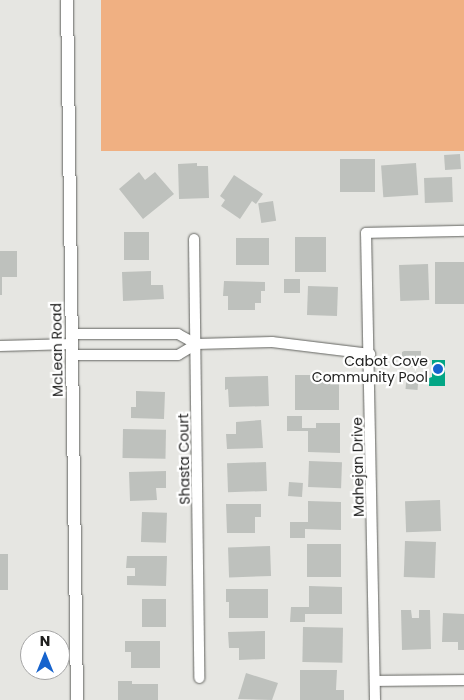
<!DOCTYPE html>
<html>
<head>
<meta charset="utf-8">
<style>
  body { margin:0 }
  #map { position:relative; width:464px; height:700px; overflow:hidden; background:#e6e6e2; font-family:Poppins,sans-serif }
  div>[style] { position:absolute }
  .green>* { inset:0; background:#f0b082; transform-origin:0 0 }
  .water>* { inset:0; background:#03a685 }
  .building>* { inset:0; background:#bec1bd; transform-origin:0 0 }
  .roads { filter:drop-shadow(0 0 1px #636460) drop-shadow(0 0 1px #636460) }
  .minor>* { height:10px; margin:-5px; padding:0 5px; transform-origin:5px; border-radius:5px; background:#fff }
  .tertiary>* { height:12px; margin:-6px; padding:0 6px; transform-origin:6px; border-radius:6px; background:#fff }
  .dots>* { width:14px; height:14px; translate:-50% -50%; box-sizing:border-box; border:2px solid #fff; border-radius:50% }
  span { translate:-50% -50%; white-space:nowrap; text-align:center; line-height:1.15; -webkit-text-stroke:4.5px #fff; paint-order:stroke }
  .street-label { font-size:14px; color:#1f1f1e }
  .poi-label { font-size:14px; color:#1f1f1e }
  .right { translate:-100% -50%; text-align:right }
  .north { position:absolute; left:20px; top:630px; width:50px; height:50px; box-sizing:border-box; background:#fff; border:1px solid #a5a5a5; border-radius:50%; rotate:0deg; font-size:14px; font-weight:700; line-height:20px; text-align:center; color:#1f1f1e }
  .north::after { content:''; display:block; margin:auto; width:18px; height:22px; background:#1663cd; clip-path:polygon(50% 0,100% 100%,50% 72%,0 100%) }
</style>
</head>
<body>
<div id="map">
  <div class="green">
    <div style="left:101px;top:0;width:363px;height:151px"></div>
  </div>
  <div class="water">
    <div style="clip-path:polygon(432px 360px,445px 360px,445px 386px,429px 386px,429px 378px,432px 377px)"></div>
  </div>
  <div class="building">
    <div style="left:460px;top:154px;width:15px;height:16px;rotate:86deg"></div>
    <div style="left:340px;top:159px;width:35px;height:33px"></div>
    <div style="clip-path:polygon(197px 163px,197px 166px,208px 166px,209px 198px,179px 199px,178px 164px)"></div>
    <div style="left:416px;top:163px;width:32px;height:35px;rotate:86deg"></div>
    <div style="clip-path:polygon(139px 172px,145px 180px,155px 172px,174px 194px,143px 219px,119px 189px)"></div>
    <div style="clip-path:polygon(234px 175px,263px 194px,256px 204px,252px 201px,240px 219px,221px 206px,225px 200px,220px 196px)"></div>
    <div style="left:452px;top:177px;width:25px;height:28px;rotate:88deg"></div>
    <div style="left:273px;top:201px;width:20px;height:15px;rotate:81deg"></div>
    <div style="left:149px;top:232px;width:28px;height:25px;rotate:90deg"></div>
    <div style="left:326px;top:237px;width:35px;height:31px;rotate:90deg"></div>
    <div style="left:269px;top:238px;width:27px;height:33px;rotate:90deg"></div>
    <div style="clip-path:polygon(0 251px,17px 251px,17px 277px,2px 277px,2px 295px,0 295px)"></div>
    <div style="left:464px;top:262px;width:42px;height:29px;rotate:90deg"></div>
    <div style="left:428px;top:264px;width:36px;height:29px;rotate:88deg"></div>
    <div style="clip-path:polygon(151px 271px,151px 285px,163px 285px,164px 299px,123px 301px,122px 272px)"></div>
    <div style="left:284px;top:279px;width:16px;height:14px"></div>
    <div style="clip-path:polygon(224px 281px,265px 282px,265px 291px,261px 291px,261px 303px,255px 303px,255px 310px,228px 310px,228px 296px,223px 296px)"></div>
    <div style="left:308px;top:286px;width:30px;height:29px;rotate:2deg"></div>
    <div style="clip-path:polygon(404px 351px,421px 351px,421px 367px,404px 367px,404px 363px,402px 363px,402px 352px)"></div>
    <div style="left:407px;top:372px;width:12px;height:17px;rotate:5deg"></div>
    <div style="left:295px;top:375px;width:44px;height:35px"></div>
    <div style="clip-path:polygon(268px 376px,269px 406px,229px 407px,228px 389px,225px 390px,225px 377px)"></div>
    <div style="clip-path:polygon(136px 391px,165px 392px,164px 419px,131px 418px,131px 407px,136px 407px)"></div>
    <div style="clip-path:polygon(287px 416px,302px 416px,302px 428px,316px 428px,316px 423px,340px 423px,340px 453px,308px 452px,308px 431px,287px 431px)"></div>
    <div style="clip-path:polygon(261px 420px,263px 448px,227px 449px,226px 434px,236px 434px,236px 422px)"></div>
    <div style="left:123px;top:429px;width:43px;height:29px;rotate:1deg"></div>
    <div style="left:309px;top:461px;width:33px;height:26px;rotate:2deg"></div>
    <div style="left:266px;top:462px;width:29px;height:39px;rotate:88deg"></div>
    <div style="clip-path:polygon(166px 471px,166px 488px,156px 488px,157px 500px,130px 501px,129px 472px)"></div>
    <div style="left:289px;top:482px;width:14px;height:14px;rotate:4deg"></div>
    <div style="left:440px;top:500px;width:31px;height:35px;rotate:88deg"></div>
    <div style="clip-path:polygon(308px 501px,341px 502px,341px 530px,305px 529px,305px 538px,290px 538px,290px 522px,308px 522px)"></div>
    <div style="clip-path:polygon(226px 504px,261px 504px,261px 517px,255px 517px,255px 533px,227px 533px)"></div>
    <div style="left:142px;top:512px;width:25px;height:30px;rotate:2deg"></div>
    <div style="left:405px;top:541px;width:31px;height:36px;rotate:2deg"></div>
    <div style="left:341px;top:544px;width:33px;height:34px;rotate:90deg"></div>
    <div style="left:270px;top:546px;width:30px;height:42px;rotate:88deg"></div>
    <div style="left:0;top:554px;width:8px;height:36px"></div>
    <div style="clip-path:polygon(127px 556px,167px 556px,166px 586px,127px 585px,127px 576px,135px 576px,135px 568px,126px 568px)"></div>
    <div style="clip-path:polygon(309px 586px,342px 587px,342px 614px,305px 614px,305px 622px,290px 622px,291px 607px,309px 607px)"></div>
    <div style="clip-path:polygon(226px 589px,268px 589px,268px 618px,229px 618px,229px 602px,226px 602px)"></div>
    <div style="left:142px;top:599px;width:24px;height:28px"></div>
    <div style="clip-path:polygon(401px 610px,411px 610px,412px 618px,419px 618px,419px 610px,430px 610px,431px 649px,402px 650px)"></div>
    <div style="clip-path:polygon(443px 613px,464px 614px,464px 650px,458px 650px,458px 642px,442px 642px)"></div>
    <div style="left:303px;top:627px;width:40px;height:35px;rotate:1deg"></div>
    <div style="clip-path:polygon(265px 631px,265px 659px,239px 660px,239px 648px,229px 648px,228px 632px)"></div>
    <div style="clip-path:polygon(125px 641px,160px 641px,160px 668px,131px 668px,131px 652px,125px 652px)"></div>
    <div style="clip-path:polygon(300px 670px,337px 670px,336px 690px,344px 690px,344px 700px,300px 700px)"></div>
    <div style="clip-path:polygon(246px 673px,278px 683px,272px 700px,238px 699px)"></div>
    <div style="clip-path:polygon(118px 681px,132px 681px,132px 684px,158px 684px,158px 700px,118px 700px)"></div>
  </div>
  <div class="roads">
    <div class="minor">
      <div style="left:194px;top:239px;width:439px;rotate:89.3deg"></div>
      <div style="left:72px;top:334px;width:106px"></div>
      <div style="left:178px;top:334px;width:21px;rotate:29deg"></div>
      <div style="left:0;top:346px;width:73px;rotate:-1.6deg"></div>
      <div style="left:73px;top:355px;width:105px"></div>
      <div style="left:178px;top:355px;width:21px;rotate:-31deg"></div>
      <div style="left:196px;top:344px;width:76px;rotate:-1.5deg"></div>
      <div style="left:272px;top:342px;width:99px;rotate:7deg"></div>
      <div style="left:375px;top:681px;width:89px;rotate:-0.6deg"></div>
      <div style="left:375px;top:700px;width:467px;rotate:-91.1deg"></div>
      <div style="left:366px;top:233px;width:98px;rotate:-1.2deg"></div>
    </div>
    <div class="tertiary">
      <div style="left:67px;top:0;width:700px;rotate:89.18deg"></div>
    </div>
  </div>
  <div class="dots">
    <div style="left:438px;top:369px;background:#1663cd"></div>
  </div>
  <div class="street-label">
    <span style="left:57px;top:350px;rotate:-91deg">McLean Road</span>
    <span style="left:184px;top:459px;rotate:-91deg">Shasta Court</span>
    <span style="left:358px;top:467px;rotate:-91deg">Mahejan Drive</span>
  </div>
  <div class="poi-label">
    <span class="right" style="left:428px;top:369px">Cabot Cove<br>Community Pool</span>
  </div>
  <div class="north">N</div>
</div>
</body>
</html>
